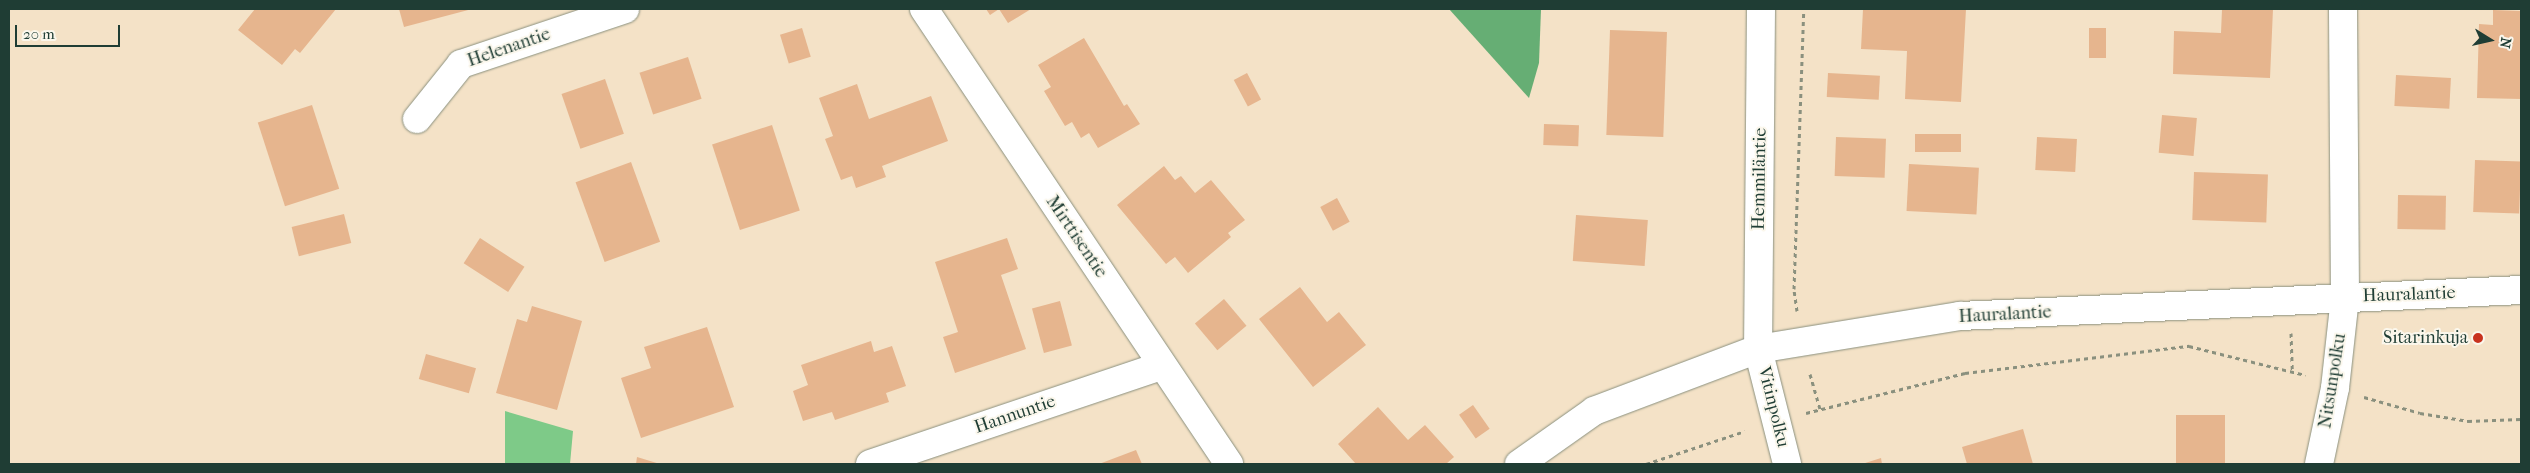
<!DOCTYPE html>
<html>
<head>
<meta charset="utf-8">
<style>
  body { margin:0 }
  #map { position:relative; width:2530px; height:473px; overflow:hidden; background:#f4e2c7; font-family:"IM FELL French Canon",serif }
  div>[style] { position:absolute }
  .green>* { inset:0; background:#7eca88 }
  .forest>* { inset:0; background:#66ae74 }
  .building>* { inset:0; background:#e6b58e; transform-origin:0 0 }
  .path>* { height:3px; margin-top:-1.5px; transform-origin:0; background:repeating-linear-gradient(90deg,#8a907e 0 4px,transparent 0 8px) }
  .roads { filter:drop-shadow(0 0 1px #8a907e) drop-shadow(0 0 1px #8a907e) }
  .street>* { height:28px; margin:-14px; padding:0 14px; transform-origin:14px; border-radius:14px; background:#fff }
  .dots>* { width:14px; height:14px; translate:-50% -50%; box-sizing:border-box; border:2px solid #fbf7ec; border-radius:50% }
  span { translate:-50% -50%; white-space:nowrap; text-align:center; line-height:1.15; -webkit-text-stroke:4px #fbf7ec; paint-order:stroke }
  .street-label { font-size:18px; color:#1f3d34 }
  .poi-label { font-size:18px; color:#1f3d34 }
  .right { translate:-100% -50%; text-align:right }
  .frame { position:absolute; inset:0; border:10px solid #1f3d34; pointer-events:none }
  .north { position:absolute; left:2465px; top:15px; width:50px; height:50px; -webkit-text-stroke:4px #fbf7ec; paint-order:stroke; rotate:100deg; font-size:14px; font-weight:700; line-height:20px; text-align:center; color:#1f3d34 }
  .north::after { content:''; display:block; margin:auto; width:18px; height:22px; background:#1f3d34; clip-path:polygon(50% 0,100% 100%,50% 72%,0 100%) }
  .scale { position:absolute; left:15px; top:25px; width:105px; height:22px; box-sizing:border-box; border:2px solid #1f3d34; border-top:0; padding-left:6px; font-size:15px; line-height:18px; white-space:nowrap; color:#1f3d34; -webkit-text-stroke:4px #fbf7ec; paint-order:stroke }
</style>
</head>
<body>
<div id="map">
  <div class="green">
    <div style="clip-path:polygon(505px 411px,573px 431px,570px 464px,505px 464px)"></div>
  </div>
  <div class="forest">
    <div style="clip-path:polygon(1449px 9px,1541px 9px,1539px 63px,1529px 98px)"></div>
  </div>
  <div class="building">
    <div style="clip-path:polygon(255px 9px,336px 9px,300px 53px,295px 49px,282px 65px,238px 30px)"></div>
    <div style="clip-path:polygon(399px 9px,472px 9px,404px 27px)"></div>
    <div style="clip-path:polygon(986px 9px,1031px 9px,1008px 23px,999px 9px,990px 15px)"></div>
    <div style="clip-path:polygon(1863px 9px,1966px 9px,1961px 102px,1905px 99px,1907px 51px,1861px 49px)"></div>
    <div style="clip-path:polygon(2222px 9px,2273px 9px,2270px 78px,2173px 74px,2174px 31px,2221px 33px)"></div>
    <div style="clip-path:polygon(2493px 10px,2521px 11px,2521px 99px,2477px 98px,2479px 24px,2493px 25px)"></div>
    <div style="left:802px;top:28px;width:30px;height:23px;rotate:73deg"></div>
    <div style="left:2089px;top:28px;width:17px;height:30px"></div>
    <div style="left:1610px;top:30px;width:57px;height:105px;rotate:2deg"></div>
    <div style="clip-path:polygon(1084px 38px,1124px 106px,1127px 104px,1140px 124px,1098px 148px,1089px 133px,1081px 138px,1072px 122px,1065px 126px,1044px 91px,1051px 87px,1038px 65px)"></div>
    <div style="left:688px;top:57px;width:44px;height:51px;rotate:72deg"></div>
    <div style="left:1247px;top:73px;width:30px;height:15px;rotate:62deg"></div>
    <div style="left:1828px;top:73px;width:52px;height:24px;rotate:3deg"></div>
    <div style="left:2396px;top:75px;width:55px;height:31px;rotate:3deg"></div>
    <div style="left:605px;top:79px;width:58px;height:46px;rotate:71deg"></div>
    <div style="clip-path:polygon(857px 84px,869px 119px,931px 96px,948px 141px,882px 166px,886px 177px,856px 188px,852px 176px,841px 180px,825px 139px,833px 136px,819px 98px)"></div>
    <div style="left:312px;top:105px;width:88px;height:57px;rotate:72deg"></div>
    <div style="left:2162px;top:115px;width:35px;height:38px;rotate:5deg"></div>
    <div style="left:1544px;top:124px;width:35px;height:21px;rotate:2deg"></div>
    <div style="left:772px;top:125px;width:90px;height:63px;rotate:72deg"></div>
    <div style="left:1915px;top:134px;width:46px;height:18px"></div>
    <div style="left:1836px;top:137px;width:50px;height:39px;rotate:2deg"></div>
    <div style="left:2037px;top:137px;width:40px;height:33px;rotate:3deg"></div>
    <div style="left:2475px;top:160px;width:46px;height:52px;rotate:2deg"></div>
    <div style="left:631px;top:162px;width:85px;height:59px;rotate:70deg"></div>
    <div style="left:1909px;top:164px;width:70px;height:47px;rotate:3deg"></div>
    <div style="clip-path:polygon(1164px 166px,1175px 180px,1181px 176px,1195px 193px,1211px 180px,1245px 220px,1228px 233px,1231px 237px,1188px 273px,1175px 257px,1166px 264px,1117px 205px)"></div>
    <div style="left:2194px;top:172px;width:74px;height:48px;rotate:2deg"></div>
    <div style="left:2398px;top:195px;width:48px;height:34px;rotate:1deg"></div>
    <div style="left:1337px;top:198px;width:27px;height:19px;rotate:62deg"></div>
    <div style="left:344px;top:214px;width:30px;height:54px;rotate:76deg"></div>
    <div style="left:1576px;top:215px;width:72px;height:46px;rotate:4deg"></div>
    <div style="left:480px;top:238px;width:53px;height:30px;rotate:33deg"></div>
    <div style="clip-path:polygon(1007px 238px,1018px 269px,1001px 275px,1026px 349px,955px 373px,943px 337px,958px 332px,935px 262px)"></div>
    <div style="clip-path:polygon(1300px 287px,1327px 322px,1339px 312px,1366px 345px,1313px 387px,1259px 319px)"></div>
    <div style="left:1224px;top:299px;width:35px;height:38px;rotate:50deg"></div>
    <div style="left:1060px;top:301px;width:46px;height:29px;rotate:75deg"></div>
    <div style="clip-path:polygon(532px 306px,582px 321px,557px 410px,496px 393px,517px 319px,527px 322px)"></div>
    <div style="clip-path:polygon(707px 327px,734px 407px,641px 438px,621px 378px,651px 368px,644px 347px)"></div>
    <div style="clip-path:polygon(871px 341px,874px 352px,892px 346px,906px 386px,886px 393px,889px 402px,835px 420px,832px 412px,803px 421px,793px 391px,808px 385px,801px 365px)"></div>
    <div style="left:426px;top:354px;width:52px;height:26px;rotate:16deg"></div>
    <div style="left:1473px;top:405px;width:29px;height:17px;rotate:55deg"></div>
    <div style="clip-path:polygon(1378px 407px,1408px 440px,1425px 425px,1454px 457px,1446px 464px,1356px 464px,1338px 444px)"></div>
    <div style="left:2176px;top:415px;width:49px;height:49px"></div>
    <div style="clip-path:polygon(2023px 429px,2033px 464px,1967px 464px,1962px 447px)"></div>
    <div style="clip-path:polygon(1136px 450px,1142px 464px,1099px 464px)"></div>
    <div style="clip-path:polygon(637px 457px,660px 464px,636px 464px)"></div>
    <div style="clip-path:polygon(1881px 458px,1882px 464px,1862px 464px)"></div>
  </div>
  <div class="path">
    <div style="left:1797px;top:311px;width:22px;rotate:-98deg"></div>
    <div style="left:1794px;top:289px;width:280px;rotate:-88deg"></div>
    <div style="left:2291px;top:333px;width:37px;rotate:88deg"></div>
    <div style="left:1810px;top:374px;width:36px;rotate:74deg"></div>
    <div style="left:2364px;top:397px;width:58px;rotate:15.9deg"></div>
    <div style="left:2420px;top:413px;width:49px;rotate:9.5deg"></div>
    <div style="left:2468px;top:421px;width:53px;rotate:-2.2deg"></div>
    <div style="left:1806px;top:413px;width:164px;rotate:-14.1deg"></div>
    <div style="left:1965px;top:373px;width:226px;rotate:-6.9deg"></div>
    <div style="left:2189px;top:346px;width:120px;rotate:14deg"></div>
    <div style="left:1646px;top:464px;width:104px;rotate:-18.4deg"></div>
  </div>
  <div class="roads">
    <div class="street">
      <div style="left:924px;top:9px;width:548px;rotate:56.16deg"></div>
      <div style="left:1761px;top:9px;width:340px;rotate:90.5deg"></div>
      <div style="left:1758px;top:349px;width:119px;rotate:75.8deg"></div>
      <div style="left:417px;top:119px;width:70px;rotate:-51.3deg"></div>
      <div style="left:461px;top:64px;width:173px;rotate:-18.5deg"></div>
      <div style="left:870px;top:464px;width:307px;rotate:-18.6deg"></div>
      <div style="left:1519px;top:464px;width:92px;rotate:-35.2deg"></div>
      <div style="left:1594px;top:411px;width:175px;rotate:-20.7deg"></div>
      <div style="left:1758px;top:349px;width:205px;rotate:-9.3deg"></div>
      <div style="left:1960px;top:316px;width:562px;rotate:-2.65deg"></div>
      <div style="left:2319px;top:464px;width:78px;rotate:-78.1deg"></div>
      <div style="left:2335px;top:388px;width:91px;rotate:-83.7deg"></div>
      <div style="left:2345px;top:298px;width:289px;rotate:-90.4deg"></div>
    </div>
  </div>
  <div class="dots">
    <div style="left:2478px;top:338px;background:#c8321e"></div>
  </div>
  <div class="street-label">
    <span style="left:509px;top:48px;rotate:-19deg">Helenantie</span>
    <span style="left:1760px;top:179px;rotate:-89deg">Hemmiläntie</span>
    <span style="left:1076px;top:237px;rotate:56deg">Mirttisentie</span>
    <span style="left:2409px;top:295px;rotate:-2deg">Hauralantie</span>
    <span style="left:2005px;top:315px;rotate:-3deg">Hauralantie</span>
    <span style="left:2333px;top:381px;rotate:-81deg">Nitsunpolku</span>
    <span style="left:1773px;top:407px;rotate:76deg">Vitinpolku</span>
    <span style="left:1015px;top:415px;rotate:-19deg">Hannuntie</span>
  </div>
  <div class="poi-label">
    <span class="right" style="left:2468px;top:338px">Sitarinkuja</span>
  </div>
  <div class="frame"></div>
  <div class="north">N</div>
  <div class="scale">20 m</div>
</div>
</body>
</html>
